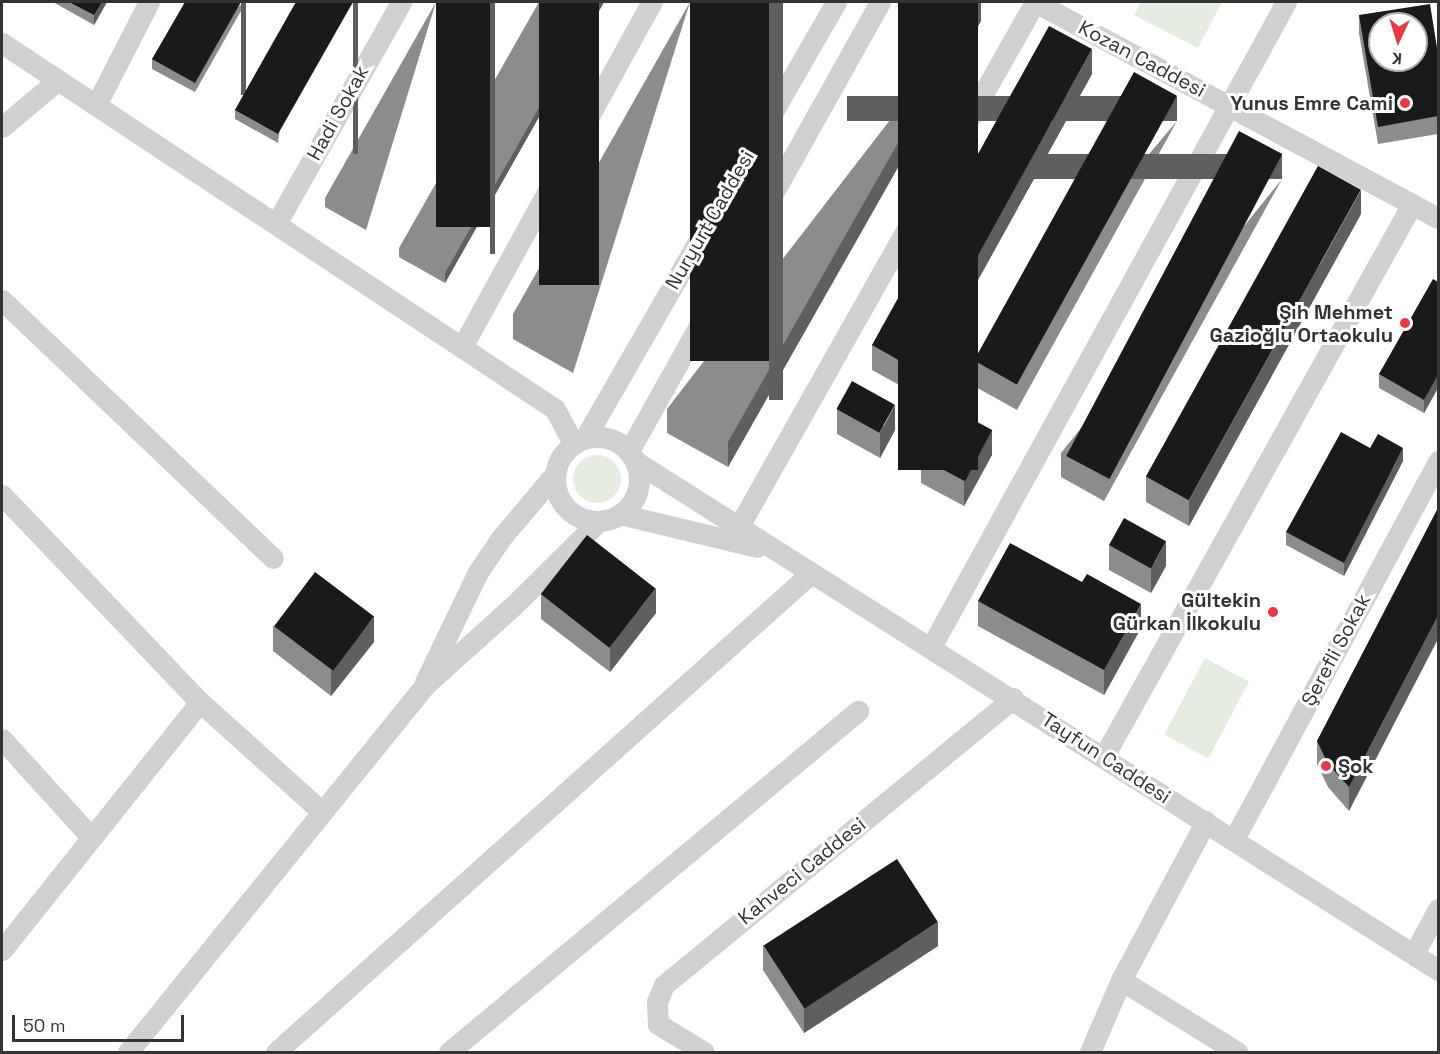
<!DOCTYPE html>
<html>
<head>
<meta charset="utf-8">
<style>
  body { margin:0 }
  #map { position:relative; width:1440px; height:1054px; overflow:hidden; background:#fff; font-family:"Space Grotesk",sans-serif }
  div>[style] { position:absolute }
  .green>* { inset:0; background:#e6ecdf; transform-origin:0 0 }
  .round { border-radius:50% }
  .street>* { height:21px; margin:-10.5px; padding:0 10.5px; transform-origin:10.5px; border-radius:10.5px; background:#d0d0d0 }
  .street>.ring { margin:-10.5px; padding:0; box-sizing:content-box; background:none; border:21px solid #d0d0d0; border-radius:50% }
  .wall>* { inset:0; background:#8c8c8c }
  .shaded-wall>* { inset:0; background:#5f5f5f; transform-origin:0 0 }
  .building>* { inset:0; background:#1a1a1a; transform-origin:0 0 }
  .dots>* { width:16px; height:16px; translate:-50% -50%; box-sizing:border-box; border:3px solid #fff; border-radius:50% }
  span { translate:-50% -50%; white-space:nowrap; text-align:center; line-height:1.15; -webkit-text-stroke:6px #fff; paint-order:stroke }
  .street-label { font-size:20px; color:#333 }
  .poi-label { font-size:20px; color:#333; font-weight:700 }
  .right { translate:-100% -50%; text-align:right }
  .left { translate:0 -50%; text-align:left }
  .frame { position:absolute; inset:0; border:3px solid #333; pointer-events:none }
  .north { position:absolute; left:1368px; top:12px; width:60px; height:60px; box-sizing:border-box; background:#fff; border:2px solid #adadad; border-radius:50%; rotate:184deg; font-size:16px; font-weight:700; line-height:24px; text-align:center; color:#333 }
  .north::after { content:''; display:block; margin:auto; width:21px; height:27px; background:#e63946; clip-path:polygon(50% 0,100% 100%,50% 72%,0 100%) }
  .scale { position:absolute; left:12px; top:1015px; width:172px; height:27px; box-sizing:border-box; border:3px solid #333; border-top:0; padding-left:8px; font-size:18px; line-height:21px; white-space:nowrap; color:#333; -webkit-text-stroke:4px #fff; paint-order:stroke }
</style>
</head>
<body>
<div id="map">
  <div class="green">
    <div style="clip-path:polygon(1141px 2px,1222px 2px,1198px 48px,1134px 15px)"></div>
    <div class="round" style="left:573px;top:455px;width:48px;height:48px"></div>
    <div style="left:1205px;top:658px;width:50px;height:87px;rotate:28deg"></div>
  </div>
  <div class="street">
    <div style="left:1035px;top:2px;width:457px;rotate:28.2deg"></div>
    <div style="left:2px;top:43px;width:663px;rotate:33.5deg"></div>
    <div style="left:555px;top:409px;width:40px;rotate:62deg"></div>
    <div style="left:96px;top:105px;width:116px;rotate:-62.8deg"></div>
    <div style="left:2px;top:127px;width:73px;rotate:-40deg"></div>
    <div style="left:276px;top:224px;width:255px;rotate:-60.6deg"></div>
    <div style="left:2px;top:300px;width:374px;rotate:43.6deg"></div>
    <div style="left:462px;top:347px;width:394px;rotate:-61.2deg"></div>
    <div class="ring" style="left:555px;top:437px;width:63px;height:63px"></div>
    <div style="left:585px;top:438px;width:503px;rotate:-60.07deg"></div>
    <div style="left:629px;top:451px;width:514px;rotate:-60.79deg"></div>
    <div style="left:635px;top:461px;width:951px;rotate:32.37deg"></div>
    <div style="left:2px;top:495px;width:286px;rotate:46.3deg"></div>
    <div style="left:200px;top:702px;width:164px;rotate:42deg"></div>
    <div style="left:620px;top:514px;width:141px;rotate:13.5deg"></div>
    <div style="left:738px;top:528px;width:604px;rotate:-60.55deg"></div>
    <div style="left:931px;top:647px;width:736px;rotate:-61.17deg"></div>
    <div style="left:425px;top:682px;width:122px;rotate:-64.3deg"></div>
    <div style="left:478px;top:572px;width:41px;rotate:-55.9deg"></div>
    <div style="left:501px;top:538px;width:84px;rotate:-49.8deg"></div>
    <div style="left:2px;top:739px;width:132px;rotate:47.8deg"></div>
    <div style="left:1104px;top:756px;width:632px;rotate:-60.84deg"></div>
    <div style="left:1234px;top:839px;width:430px;rotate:-61.6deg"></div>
    <div style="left:2px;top:950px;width:317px;rotate:-51.4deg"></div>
    <div style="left:1414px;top:954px;width:51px;rotate:-61.9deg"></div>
    <div style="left:1121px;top:980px;width:137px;rotate:31.8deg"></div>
    <div style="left:128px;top:1052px;width:471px;rotate:-51deg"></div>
    <div style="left:424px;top:686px;width:120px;rotate:-42deg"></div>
    <div style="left:513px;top:606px;width:120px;rotate:-44.7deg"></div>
    <div style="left:276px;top:1052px;width:717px;rotate:-41.83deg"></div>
    <div style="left:449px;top:1052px;width:533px;rotate:-39.82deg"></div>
    <div style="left:704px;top:1052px;width:54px;rotate:-148.7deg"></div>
    <div style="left:658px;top:1024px;width:22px;rotate:-93deg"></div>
    <div style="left:657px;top:1002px;width:18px;rotate:-68deg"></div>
    <div style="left:664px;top:985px;width:452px;rotate:-39.4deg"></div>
    <div style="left:1090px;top:1052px;width:78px;rotate:-66.7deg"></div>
    <div style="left:1121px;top:980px;width:180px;rotate:-61.9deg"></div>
  </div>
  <div class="wall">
    <div style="clip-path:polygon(53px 2px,107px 2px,94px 25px)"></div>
    <div style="clip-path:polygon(246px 2px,195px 92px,152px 69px,152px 59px)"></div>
    <div style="clip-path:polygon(296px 2px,278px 143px,235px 119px,235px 110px)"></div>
    <div style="clip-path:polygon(436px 2px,366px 230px,325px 207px,325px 198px)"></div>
    <div style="clip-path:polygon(539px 2px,604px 2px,445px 283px,399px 257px,399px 248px)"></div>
    <div style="clip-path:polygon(690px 2px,573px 373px,513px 339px,513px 314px)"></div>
    <div style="clip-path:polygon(981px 2px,981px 21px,728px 467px,667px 433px,667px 409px)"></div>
    <div style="clip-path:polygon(1359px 15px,1438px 54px,1438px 134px,1378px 144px,1359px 33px)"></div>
    <div style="clip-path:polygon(1092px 74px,952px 327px,952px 346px,923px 398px,872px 370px,872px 345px)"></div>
    <div style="clip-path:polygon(1177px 121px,1017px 410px,974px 386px,974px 361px)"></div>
    <div style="clip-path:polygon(1282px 179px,1104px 501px,1061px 477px,1061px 453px)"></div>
    <div style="clip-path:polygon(1361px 214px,1189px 526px,1146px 502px,1146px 477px)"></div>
    <div style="clip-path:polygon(1438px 282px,1438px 388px,1424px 413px,1379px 388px,1379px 374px)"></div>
    <div style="clip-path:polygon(837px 409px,895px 430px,880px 458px,837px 434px)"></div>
    <div style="clip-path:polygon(992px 455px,964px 506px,921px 483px,921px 458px)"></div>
    <div style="clip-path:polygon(1403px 461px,1344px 576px,1286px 545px,1286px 532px)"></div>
    <div style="clip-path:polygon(1438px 508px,1349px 811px,1328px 787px,1317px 764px,1317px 741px)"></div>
    <div style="clip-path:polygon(1109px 545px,1166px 566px,1151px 593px,1109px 570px)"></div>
    <div style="clip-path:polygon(541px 594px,656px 613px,610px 672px,541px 619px)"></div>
    <div style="clip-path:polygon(978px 601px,1141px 628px,1104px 695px,978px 626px)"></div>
    <div style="clip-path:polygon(273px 626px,374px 642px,331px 696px,273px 651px)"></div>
    <div style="clip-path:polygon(763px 945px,938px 946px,804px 1033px,763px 970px)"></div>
  </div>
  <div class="shaded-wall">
    <div style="clip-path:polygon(102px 2px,107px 2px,94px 25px,94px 15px)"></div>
    <div style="left:241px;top:2px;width:5px;height:93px"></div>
    <div style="left:353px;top:2px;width:5px;height:152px"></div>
    <div style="left:490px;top:2px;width:5px;height:252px"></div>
    <div style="clip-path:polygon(599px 2px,604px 2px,445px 283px,445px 273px)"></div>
    <div style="left:769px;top:2px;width:14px;height:398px"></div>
    <div style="clip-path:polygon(978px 2px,981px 2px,981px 21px,728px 467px,728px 442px)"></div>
    <div style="clip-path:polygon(1092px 49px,1092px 74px,952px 327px,952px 346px,923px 398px,923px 374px,944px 317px)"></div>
    <div style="left:1177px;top:96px;width:25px;height:330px;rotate:90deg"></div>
    <div style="left:1282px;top:154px;width:25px;height:368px;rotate:90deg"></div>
    <div style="clip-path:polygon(1361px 190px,1361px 214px,1189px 526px,1189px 501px)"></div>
    <div style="clip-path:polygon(1438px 375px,1438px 388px,1424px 413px,1424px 400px)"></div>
    <div style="clip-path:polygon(895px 405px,895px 430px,880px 458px,880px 433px)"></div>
    <div style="clip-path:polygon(992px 430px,992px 455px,964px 506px,964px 482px)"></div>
    <div style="clip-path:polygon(1403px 448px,1403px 461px,1344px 576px,1344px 563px)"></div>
    <div style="clip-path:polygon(1166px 541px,1166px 566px,1151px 593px,1151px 569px)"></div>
    <div style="clip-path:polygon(656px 588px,656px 613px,610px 672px,610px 647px)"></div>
    <div style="clip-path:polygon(1141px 604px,1141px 628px,1104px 695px,1104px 670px)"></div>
    <div style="clip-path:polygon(1438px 616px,1438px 639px,1349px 811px,1349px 787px)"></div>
    <div style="clip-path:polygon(374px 617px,374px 642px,331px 696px,331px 671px)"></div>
    <div style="clip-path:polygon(938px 922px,938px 946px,804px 1033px,804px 1008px)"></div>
  </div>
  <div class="building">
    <div style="clip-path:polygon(69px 2px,102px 2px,94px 15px)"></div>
    <div style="clip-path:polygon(185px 2px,241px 2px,195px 83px,152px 59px)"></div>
    <div style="clip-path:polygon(296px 2px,353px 2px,278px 134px,235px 110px)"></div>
    <div style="left:436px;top:2px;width:54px;height:225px"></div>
    <div style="left:539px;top:2px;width:60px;height:283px"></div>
    <div style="left:690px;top:2px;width:79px;height:359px"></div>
    <div style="left:898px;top:2px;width:80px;height:468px"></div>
    <div style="clip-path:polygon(evenodd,1430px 4px,1438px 54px,1438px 116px,1378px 127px,1359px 15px,1430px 4px,1380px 24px,1416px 24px,1416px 60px,1380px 60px,1380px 24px)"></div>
    <div style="clip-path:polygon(1049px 26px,1092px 49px,944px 317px,952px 321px,923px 374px,872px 345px)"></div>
    <div style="left:1134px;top:72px;width:49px;height:330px;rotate:29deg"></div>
    <div style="left:1239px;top:131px;width:49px;height:368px;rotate:28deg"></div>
    <div style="left:1318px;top:166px;width:49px;height:355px;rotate:29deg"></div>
    <div style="clip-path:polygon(1433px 279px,1438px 282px,1438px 375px,1424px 400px,1379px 374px)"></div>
    <div style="left:852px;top:381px;width:49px;height:32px;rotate:29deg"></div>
    <div style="left:949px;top:407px;width:49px;height:58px;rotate:28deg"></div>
    <div style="clip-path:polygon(1341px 432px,1370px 448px,1378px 434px,1403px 448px,1344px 563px,1286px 532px)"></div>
    <div style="clip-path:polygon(1438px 508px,1438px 616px,1349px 787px,1328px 764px,1317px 741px)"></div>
    <div style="left:1124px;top:518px;width:48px;height:31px;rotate:29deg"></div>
    <div style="left:587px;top:535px;width:87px;height:75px;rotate:38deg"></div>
    <div style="clip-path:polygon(1010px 543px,1082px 582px,1087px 574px,1141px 604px,1104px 670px,978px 601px)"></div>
    <div style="left:315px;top:572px;width:74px;height:68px;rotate:37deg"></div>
    <div style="left:897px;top:859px;width:75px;height:159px;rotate:57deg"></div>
  </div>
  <div class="dots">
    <div style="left:1405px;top:103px;background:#e63946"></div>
    <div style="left:1405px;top:323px;background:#e63946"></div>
    <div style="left:1273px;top:612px;background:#e63946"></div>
    <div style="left:1326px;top:766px;background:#e63946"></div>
  </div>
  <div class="street-label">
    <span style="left:1142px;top:59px;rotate:28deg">Kozan Caddesi</span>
    <span style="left:338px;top:113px;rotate:-61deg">Hadi Sokak</span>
    <span style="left:710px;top:220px;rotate:-60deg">Nuryurt Caddesi</span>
    <span style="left:1336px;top:650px;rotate:-62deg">Şerefli Sokak</span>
    <span style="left:1106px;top:758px;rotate:33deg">Tayfun Caddesi</span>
    <span style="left:802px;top:871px;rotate:-39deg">Kahveci Caddesi</span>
  </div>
  <div class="poi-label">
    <span class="right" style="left:1393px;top:103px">Yunus Emre Cami</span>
    <span class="right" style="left:1393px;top:324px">Şıh Mehmet<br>Gazioğlu Ortaokulu</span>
    <span class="right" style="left:1261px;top:612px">Gültekin<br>Gürkan İlkokulu</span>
    <span class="left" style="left:1338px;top:766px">Şok</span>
  </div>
  <div class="frame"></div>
  <div class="north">K</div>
  <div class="scale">50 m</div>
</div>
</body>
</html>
